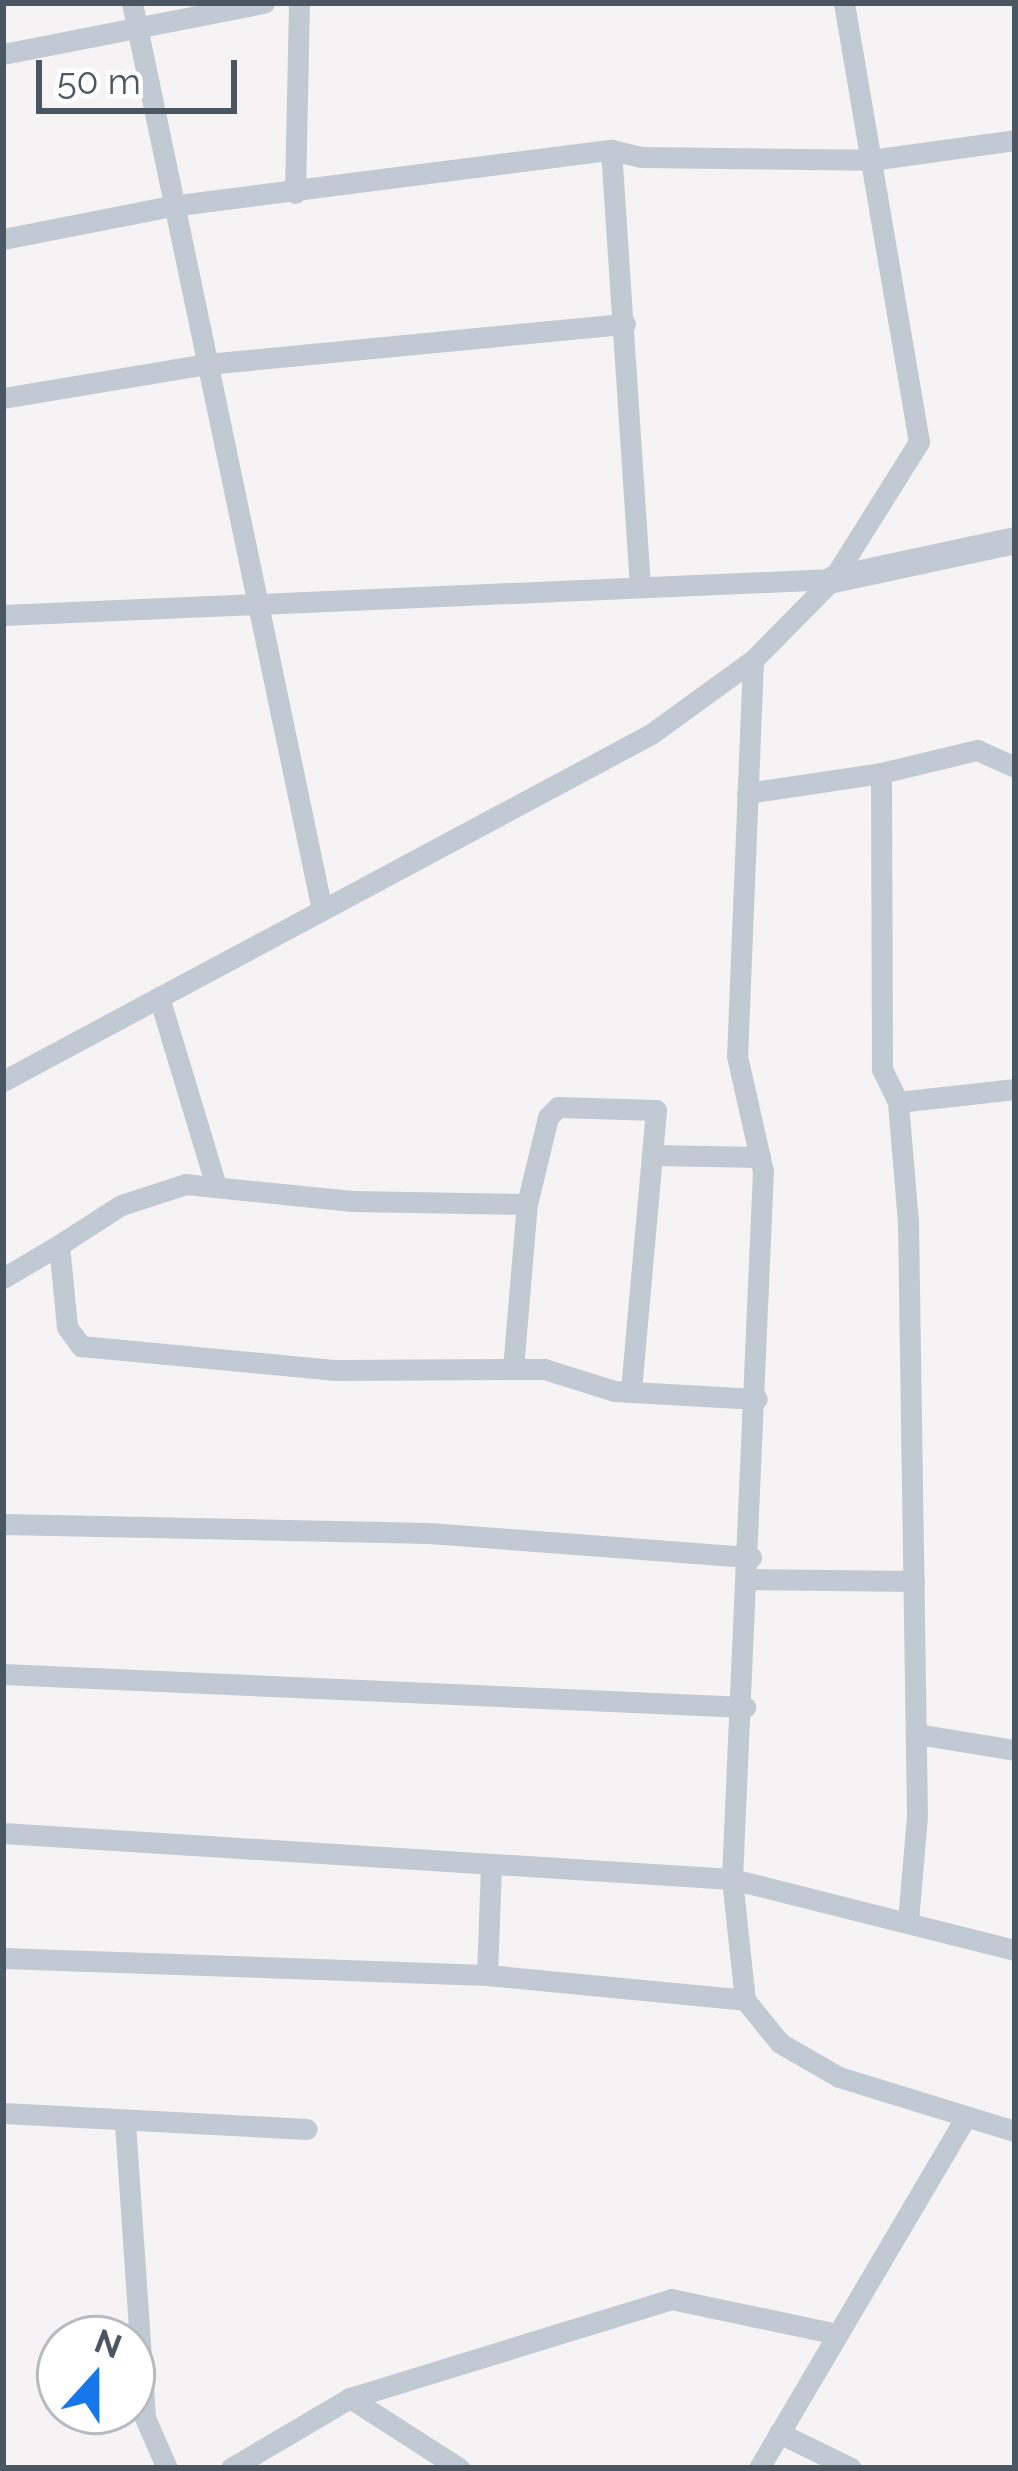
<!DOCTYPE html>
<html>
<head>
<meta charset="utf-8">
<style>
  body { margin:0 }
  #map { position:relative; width:1018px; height:2471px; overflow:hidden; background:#f5f3f3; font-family:Raleway,sans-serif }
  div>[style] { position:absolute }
  .minor>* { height:21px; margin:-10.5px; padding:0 10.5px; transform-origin:10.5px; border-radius:10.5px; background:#c1cad2 }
  .tertiary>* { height:27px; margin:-13.5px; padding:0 13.5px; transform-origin:13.5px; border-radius:13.5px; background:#c1cad2 }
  span { translate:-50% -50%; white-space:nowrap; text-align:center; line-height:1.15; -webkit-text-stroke:10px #fff; paint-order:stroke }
  .frame { position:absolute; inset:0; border:6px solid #4a5661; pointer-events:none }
  .north { position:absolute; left:36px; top:2315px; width:120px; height:120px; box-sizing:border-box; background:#fff; border:3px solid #b7bbc0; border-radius:50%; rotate:21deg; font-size:33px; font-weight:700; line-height:48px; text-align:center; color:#4a5661 }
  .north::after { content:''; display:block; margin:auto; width:42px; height:54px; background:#1777ea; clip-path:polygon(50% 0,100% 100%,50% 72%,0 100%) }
  .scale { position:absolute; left:36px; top:60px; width:201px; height:54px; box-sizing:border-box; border:6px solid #4a5661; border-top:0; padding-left:15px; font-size:36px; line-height:42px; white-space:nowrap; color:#4a5661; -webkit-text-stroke:9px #fff; paint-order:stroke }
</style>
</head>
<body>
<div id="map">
  <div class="minor">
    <div style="left:132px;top:3px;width:927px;rotate:78.17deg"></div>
    <div style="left:3px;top:54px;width:266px;rotate:-11.1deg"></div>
    <div style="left:611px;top:150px;width:437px;rotate:86.2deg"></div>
    <div style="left:295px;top:193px;width:190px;rotate:-88.8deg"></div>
    <div style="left:3px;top:239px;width:171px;rotate:-11.1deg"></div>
    <div style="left:171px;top:206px;width:444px;rotate:-7.3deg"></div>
    <div style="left:611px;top:150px;width:31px;rotate:13deg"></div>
    <div style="left:641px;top:157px;width:230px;rotate:0.7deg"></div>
    <div style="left:871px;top:160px;width:145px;rotate:-7.9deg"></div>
    <div style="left:3px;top:398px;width:207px;rotate:-9.5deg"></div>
    <div style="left:207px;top:364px;width:420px;rotate:-5.5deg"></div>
    <div style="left:3px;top:615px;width:831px;rotate:-2.48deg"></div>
    <div style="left:753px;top:660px;width:396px;rotate:92.3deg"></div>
    <div style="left:737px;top:1056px;width:118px;rotate:77.3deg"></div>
    <div style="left:763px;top:1171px;width:709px;rotate:92.51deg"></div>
    <div style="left:732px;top:1879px;width:122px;rotate:83.9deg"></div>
    <div style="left:745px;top:2000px;width:55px;rotate:50.9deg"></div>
    <div style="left:780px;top:2043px;width:68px;rotate:30deg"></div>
    <div style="left:839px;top:2077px;width:184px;rotate:17.1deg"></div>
    <div style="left:747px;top:793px;width:135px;rotate:-8.5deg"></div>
    <div style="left:159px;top:997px;width:197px;rotate:73.2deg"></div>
    <div style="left:3px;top:1081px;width:735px;rotate:-28.17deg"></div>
    <div style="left:651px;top:734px;width:126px;rotate:-36deg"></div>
    <div style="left:753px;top:660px;width:114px;rotate:-45.4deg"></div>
    <div style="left:833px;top:579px;width:162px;rotate:-57.9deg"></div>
    <div style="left:919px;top:442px;width:445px;rotate:-99.7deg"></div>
    <div style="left:898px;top:1102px;width:118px;rotate:-6.3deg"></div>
    <div style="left:654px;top:1155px;width:106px;rotate:1.1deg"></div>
    <div style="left:527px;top:1204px;width:175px;rotate:-179deg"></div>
    <div style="left:352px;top:1201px;width:167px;rotate:-174.2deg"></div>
    <div style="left:186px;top:1184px;width:68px;rotate:162.1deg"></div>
    <div style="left:121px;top:1205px;width:74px;rotate:147.2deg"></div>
    <div style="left:59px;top:1245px;width:82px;rotate:84.4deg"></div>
    <div style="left:67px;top:1327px;width:24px;rotate:54deg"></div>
    <div style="left:81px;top:1346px;width:256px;rotate:5.4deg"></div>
    <div style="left:336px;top:1370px;width:208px;rotate:-0.3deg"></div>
    <div style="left:544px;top:1369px;width:73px;rotate:17.4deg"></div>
    <div style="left:614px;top:1391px;width:143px;rotate:3.2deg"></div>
    <div style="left:3px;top:1278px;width:65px;rotate:-30.5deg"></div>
    <div style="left:513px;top:1369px;width:166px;rotate:-85.2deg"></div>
    <div style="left:527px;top:1204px;width:89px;rotate:-76.4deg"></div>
    <div style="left:548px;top:1117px;width:14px;rotate:-45deg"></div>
    <div style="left:558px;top:1107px;width:98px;rotate:1.8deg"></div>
    <div style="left:656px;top:1110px;width:281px;rotate:95.1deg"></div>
    <div style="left:3px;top:1524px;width:426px;rotate:1.2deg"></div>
    <div style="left:429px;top:1533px;width:323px;rotate:4.3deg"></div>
    <div style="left:750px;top:1579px;width:164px;rotate:0.7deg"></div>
    <div style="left:3px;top:1674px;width:743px;rotate:2.55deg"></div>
    <div style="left:917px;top:1734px;width:99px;rotate:9.3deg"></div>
    <div style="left:3px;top:1833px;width:730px;rotate:3.61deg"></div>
    <div style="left:732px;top:1879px;width:292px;rotate:14.1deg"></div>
    <div style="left:908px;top:1921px;width:106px;rotate:-85.1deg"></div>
    <div style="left:917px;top:1815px;width:593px;rotate:-90.87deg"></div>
    <div style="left:908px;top:1222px;width:120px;rotate:-94.8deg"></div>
    <div style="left:898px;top:1102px;width:37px;rotate:-116deg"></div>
    <div style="left:882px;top:1069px;width:296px;rotate:-90.2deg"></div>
    <div style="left:881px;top:773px;width:99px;rotate:-13.5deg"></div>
    <div style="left:977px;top:750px;width:42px;rotate:24.1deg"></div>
    <div style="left:3px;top:1958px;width:484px;rotate:2deg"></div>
    <div style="left:487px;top:1975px;width:259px;rotate:5.5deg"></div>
    <div style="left:487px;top:1975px;width:111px;rotate:-87.9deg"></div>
    <div style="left:3px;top:2113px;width:304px;rotate:3deg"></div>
    <div style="left:125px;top:2123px;width:296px;rotate:86.1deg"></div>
    <div style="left:145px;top:2418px;width:55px;rotate:66.3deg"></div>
    <div style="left:350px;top:2398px;width:130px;rotate:32.7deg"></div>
    <div style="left:779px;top:2433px;width:80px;rotate:25.9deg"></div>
    <div style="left:231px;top:2468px;width:138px;rotate:-30.5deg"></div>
    <div style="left:350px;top:2398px;width:336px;rotate:-17.1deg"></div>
    <div style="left:671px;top:2299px;width:170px;rotate:11.9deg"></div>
    <div style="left:759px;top:2468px;width:407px;rotate:-59.5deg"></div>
  </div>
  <div class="tertiary">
    <div style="left:833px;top:579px;width:186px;rotate:-12.1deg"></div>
  </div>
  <div class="frame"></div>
  <div class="north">N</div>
  <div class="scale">50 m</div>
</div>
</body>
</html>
